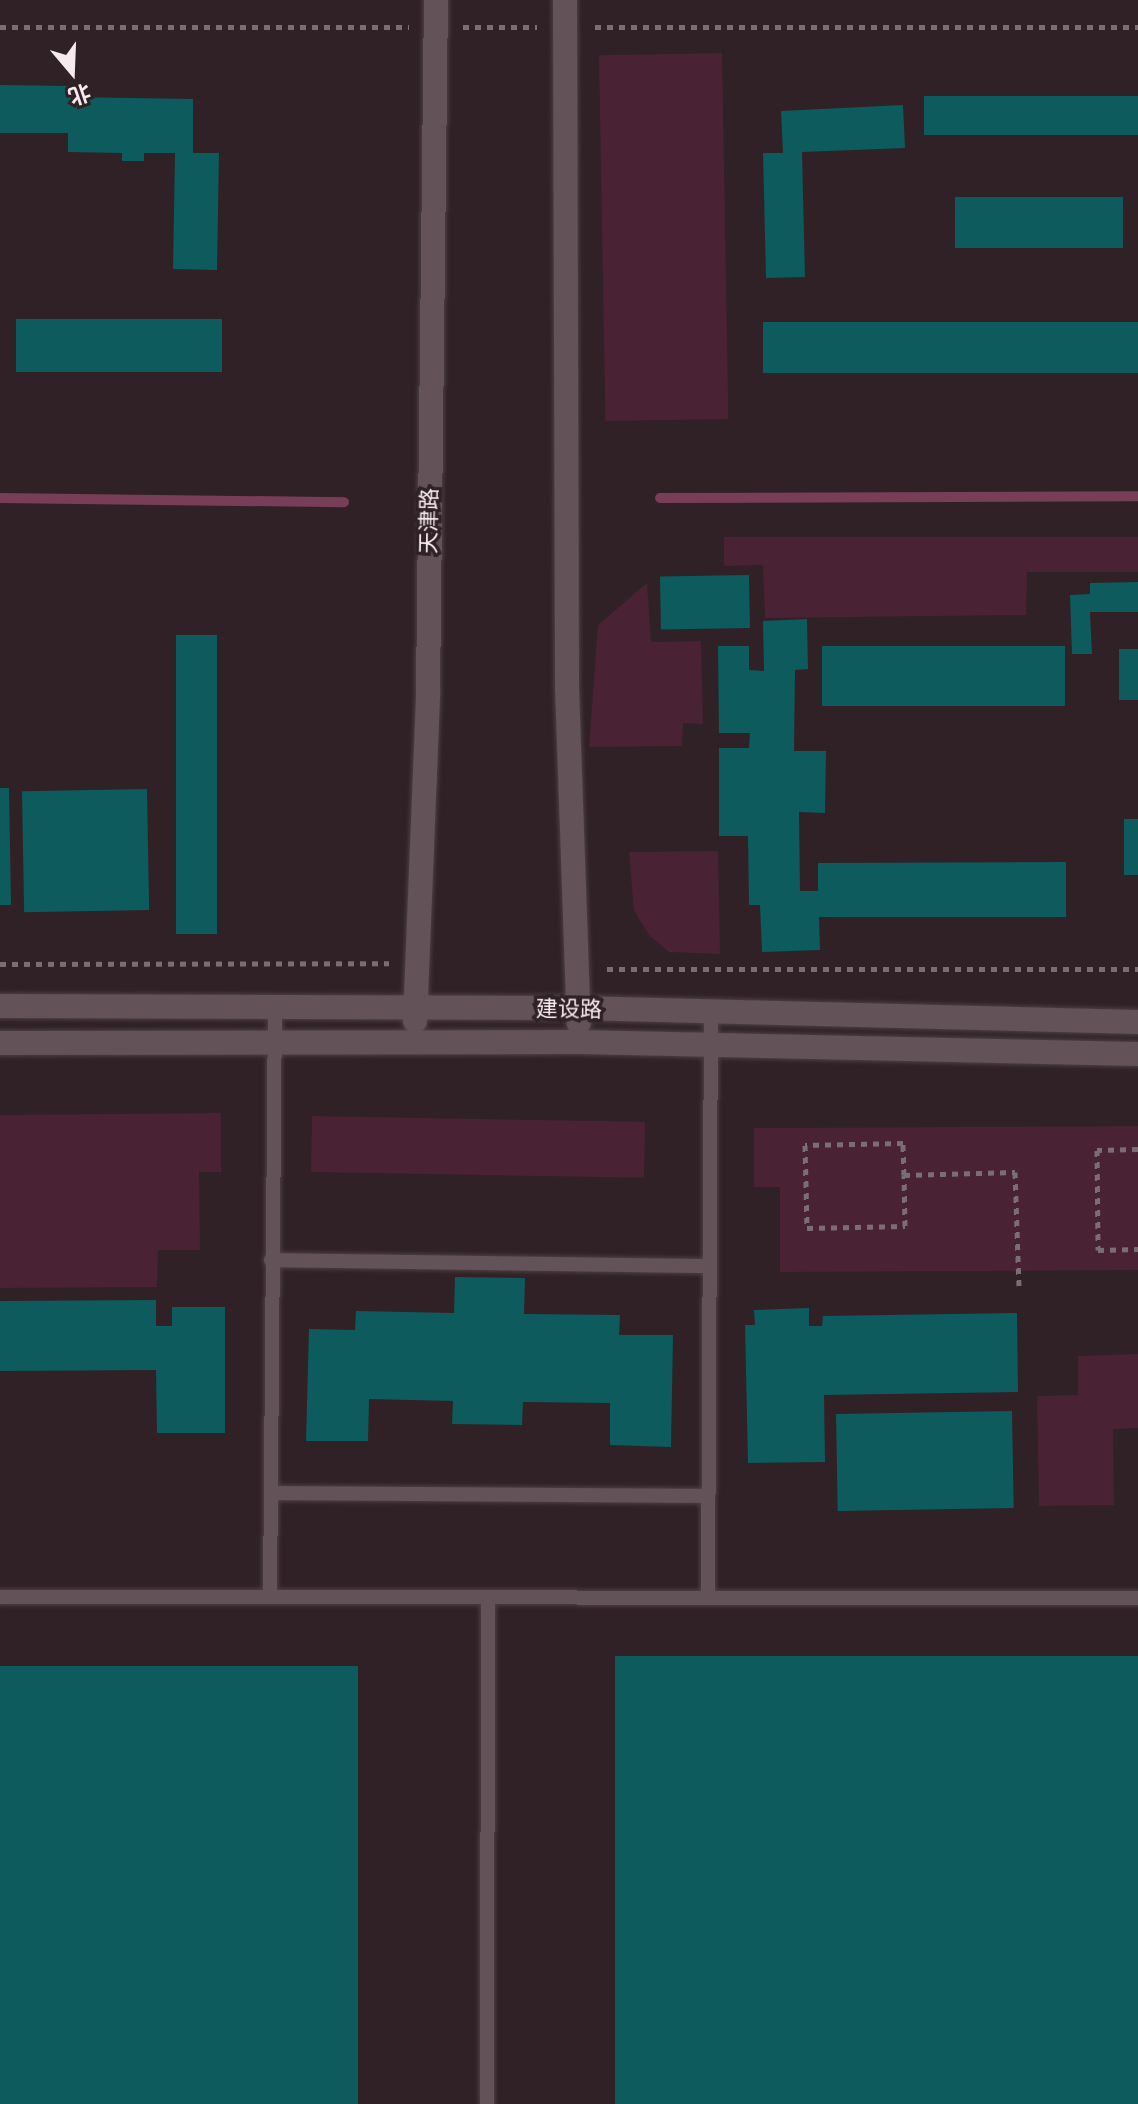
<!DOCTYPE html>
<html>
<head>
<meta charset="utf-8">
<style>
  body { margin:0 }
  #map { position:relative; width:1138px; height:2104px; overflow:hidden; background:#302126; font-family:Mulish,"Noto Sans SC",sans-serif }
  div>[style] { position:absolute }
  .green>* { inset:0; background:#492233; transform-origin:0 0 }
  .stream>* { height:10px; margin:-5px; padding:0 5px; transform-origin:5px; border-radius:5px; background:#783e57 }
  .building>* { inset:0; background:#0d5b5c; transform-origin:0 0 }
  .path>* { height:5px; margin-top:-2.5px; transform-origin:0; background:repeating-linear-gradient(90deg,#7b6e73 0 6px,transparent 0 12px) }
  .roads { filter:drop-shadow(0 0 2px #4c4045) drop-shadow(0 0 2px #4c4045) }
  .lane>* { height:14px; margin:-7px; padding:0 7px; transform-origin:7px; border-radius:7px; background:#635258 }
  .secondary>* { height:24px; margin:-12px; padding:0 12px; transform-origin:12px; border-radius:12px; background:#635258 }
  span { translate:-50% -50%; white-space:nowrap; text-align:center; line-height:1.15; -webkit-text-stroke:7px #302126; paint-order:stroke }
  .street-label { font-size:22px; color:#f5eaee }
  .north { position:absolute; left:32px; top:32px; width:80px; height:80px; -webkit-text-stroke:6px #302126; paint-order:stroke; rotate:161deg; font-size:22px; font-weight:700; line-height:32px; text-align:center; color:#f5eaee }
  .north::after { content:''; display:block; margin:auto; width:28px; height:36px; background:#f5eaee; clip-path:polygon(50% 0,100% 100%,50% 72%,0 100%) }
</style>
</head>
<body>
<div id="map">
  <div class="green">
    <div style="left:722px;top:53px;width:366px;height:123px;rotate:89deg"></div>
    <div style="clip-path:polygon(724px 537px,1138px 537px,1138px 572px,1027px 572px,1026px 615px,765px 618px,763px 565px,724px 566px)"></div>
    <div style="clip-path:polygon(647px 583px,651px 642px,701px 641px,703px 724px,683px 723px,682px 746px,589px 747px,598px 625px)"></div>
    <div style="clip-path:polygon(718px 851px,720px 954px,669px 952px,649px 935px,634px 911px,629px 852px)"></div>
    <div style="clip-path:polygon(221px 1113px,221px 1172px,199px 1172px,200px 1250px,158px 1250px,157px 1287px,0 1288px,0 1115px)"></div>
    <div style="left:312px;top:1116px;width:333px;height:56px;rotate:1deg"></div>
    <div style="clip-path:polygon(1138px 1126px,1138px 1270px,780px 1272px,780px 1187px,754px 1187px,754px 1128px)"></div>
    <div style="clip-path:polygon(1138px 1354px,1138px 1428px,1113px 1429px,1114px 1505px,1039px 1506px,1037px 1396px,1078px 1395px,1078px 1356px)"></div>
  </div>
  <div class="stream">
    <div style="left:0;top:498px;width:344px;rotate:0.7deg"></div>
    <div style="left:660px;top:498px;width:478px;rotate:-0.2deg"></div>
  </div>
  <div class="building">
    <div style="clip-path:polygon(0 85px,69px 86px,69px 97px,193px 99px,193px 153px,219px 153px,217px 270px,173px 269px,175px 153px,144px 153px,144px 161px,122px 161px,122px 153px,68px 152px,68px 133px,0 133px)"></div>
    <div style="left:1138px;top:96px;width:39px;height:214px;rotate:90deg"></div>
    <div style="clip-path:polygon(903px 105px,905px 148px,802px 152px,805px 277px,766px 278px,763px 153px,783px 153px,781px 111px)"></div>
    <div style="left:1123px;top:197px;width:51px;height:168px;rotate:90deg"></div>
    <div style="left:222px;top:319px;width:53px;height:206px;rotate:90deg"></div>
    <div style="left:1138px;top:322px;width:51px;height:375px;rotate:90deg"></div>
    <div style="left:749px;top:575px;width:53px;height:89px;rotate:89deg"></div>
    <div style="clip-path:polygon(1138px 582px,1138px 612px,1090px 612px,1092px 654px,1072px 654px,1070px 595px,1090px 594px,1090px 583px)"></div>
    <div style="clip-path:polygon(807px 619px,808px 669px,795px 670px,794px 751px,826px 751px,825px 813px,799px 812px,800px 891px,818px 891px,818px 863px,1066px 862px,1066px 917px,819px 917px,820px 950px,762px 952px,760px 905px,749px 905px,748px 836px,719px 836px,719px 748px,749px 748px,750px 733px,719px 733px,718px 646px,749px 646px,749px 670px,764px 671px,763px 621px)"></div>
    <div style="left:176px;top:635px;width:41px;height:299px"></div>
    <div style="left:1065px;top:646px;width:60px;height:243px;rotate:90deg"></div>
    <div style="left:1119px;top:649px;width:19px;height:51px"></div>
    <div style="clip-path:polygon(0 788px,9px 788px,11px 905px,0 905px)"></div>
    <div style="left:147px;top:789px;width:121px;height:125px;rotate:89deg"></div>
    <div style="left:1138px;top:819px;width:56px;height:14px;rotate:90deg"></div>
    <div style="clip-path:polygon(455px 1277px,525px 1278px,524px 1314px,620px 1315px,619px 1335px,673px 1335px,671px 1447px,610px 1445px,610px 1403px,523px 1402px,522px 1425px,452px 1424px,453px 1401px,369px 1399px,368px 1441px,306px 1441px,309px 1329px,355px 1330px,356px 1311px,454px 1313px)"></div>
    <div style="clip-path:polygon(156px 1300px,156px 1326px,172px 1326px,172px 1307px,225px 1307px,225px 1433px,157px 1433px,156px 1370px,0 1371px,0 1301px)"></div>
    <div style="clip-path:polygon(809px 1308px,809px 1326px,822px 1326px,823px 1316px,1017px 1313px,1018px 1392px,824px 1395px,825px 1462px,748px 1463px,745px 1325px,755px 1325px,754px 1310px)"></div>
    <div style="left:1012px;top:1411px;width:97px;height:176px;rotate:89deg"></div>
    <div style="left:615px;top:1656px;width:523px;height:448px"></div>
    <div style="left:0;top:1666px;width:358px;height:438px"></div>
  </div>
  <div class="path">
    <div style="left:0;top:27px;width:409px"></div>
    <div style="left:463px;top:27px;width:74px"></div>
    <div style="left:595px;top:27px;width:543px"></div>
    <div style="left:0;top:964px;width:389px;rotate:-0.1deg"></div>
    <div style="left:607px;top:969px;width:531px"></div>
    <div style="left:1138px;top:1149px;width:41px;rotate:178.6deg"></div>
    <div style="left:1097px;top:1150px;width:100px;rotate:89.4deg"></div>
    <div style="left:1098px;top:1250px;width:40px;rotate:-1.4deg"></div>
    <div style="left:904px;top:1175px;width:32px;rotate:-92deg"></div>
    <div style="left:903px;top:1143px;width:98px;rotate:178.8deg"></div>
    <div style="left:805px;top:1145px;width:83px;rotate:88.6deg"></div>
    <div style="left:807px;top:1228px;width:98px;rotate:-1.2deg"></div>
    <div style="left:905px;top:1226px;width:51px;rotate:-91.1deg"></div>
    <div style="left:904px;top:1175px;width:111px;rotate:-1.5deg"></div>
    <div style="left:1015px;top:1172px;width:114px;rotate:88deg"></div>
  </div>
  <div class="roads">
    <div class="lane">
      <div style="left:271px;top:1260px;width:438px;rotate:0.8deg"></div>
      <div style="left:271px;top:1493px;width:437px;rotate:0.4deg"></div>
      <div style="left:0;top:1597px;width:1138px;rotate:0.05deg"></div>
      <div style="left:270px;top:1597px;width:591px;rotate:-89.52deg"></div>
      <div style="left:708px;top:1597px;width:585px;rotate:-89.71deg"></div>
      <div style="left:487px;top:2104px;width:507px;rotate:-89.89deg"></div>
    </div>
    <div class="secondary">
      <div style="left:565px;top:0;width:687px;rotate:89.83deg"></div>
      <div style="left:567px;top:687px;width:336px;rotate:88deg"></div>
      <div style="left:0;top:1006px;width:578px;rotate:0.2deg"></div>
      <div style="left:578px;top:1008px;width:560px;rotate:1.43deg"></div>
      <div style="left:415px;top:1021px;width:330px;rotate:-87.7deg"></div>
      <div style="left:428px;top:691px;width:691px;rotate:-89.34deg"></div>
      <div style="left:0;top:1043px;width:579px;rotate:-0.1deg"></div>
      <div style="left:579px;top:1042px;width:559px;rotate:1.23deg"></div>
    </div>
  </div>
  <div class="street-label">
    <span style="left:429px;top:521px;rotate:-89deg">天津路</span>
    <span style="left:569px;top:1009px;rotate:1deg">建设路</span>
  </div>
  <div class="north">北</div>
</div>
</body>
</html>
